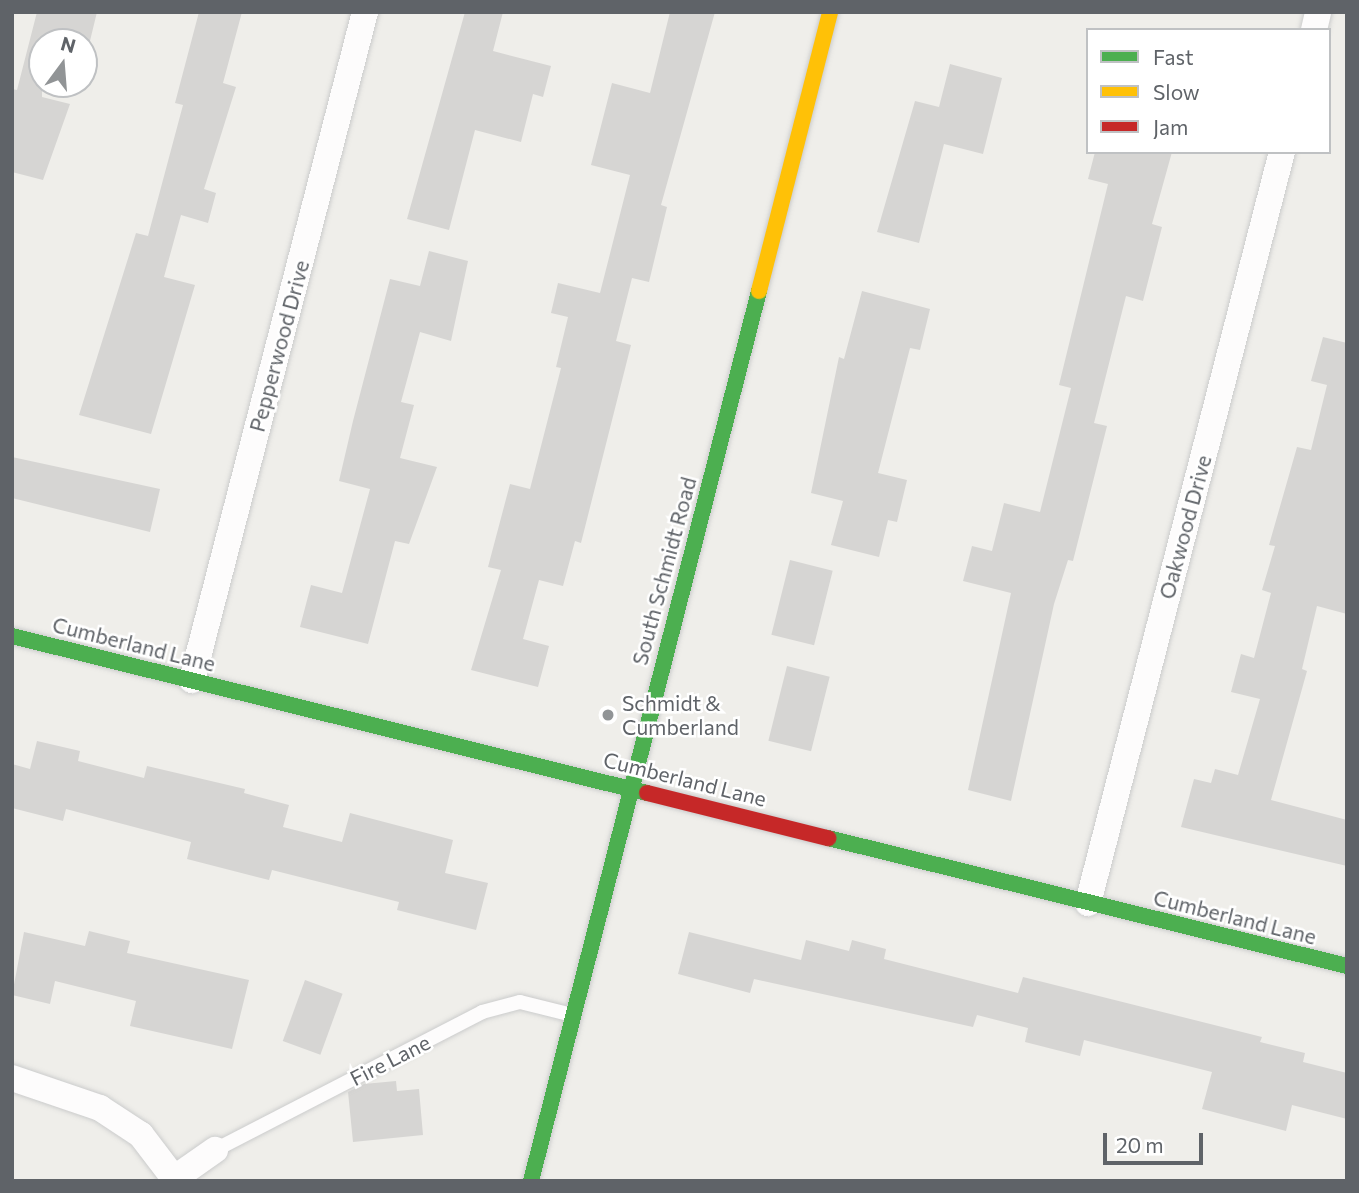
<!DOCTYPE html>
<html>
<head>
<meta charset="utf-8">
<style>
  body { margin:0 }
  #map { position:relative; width:1359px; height:1193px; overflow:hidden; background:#efeeea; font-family:Commissioner,sans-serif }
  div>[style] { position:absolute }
  .building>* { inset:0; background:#d6d5d3; transform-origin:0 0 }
  .roads { filter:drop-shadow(0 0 2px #cbcccc) drop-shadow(0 0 2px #cbcccc) }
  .lane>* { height:14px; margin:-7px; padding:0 7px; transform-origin:7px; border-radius:7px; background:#fdfcfc }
  .street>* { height:26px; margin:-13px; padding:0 13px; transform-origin:13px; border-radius:13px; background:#fdfcfc }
  .fast>* { height:16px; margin:-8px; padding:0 8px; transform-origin:8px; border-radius:8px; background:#4caf50 }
  .slow>* { height:16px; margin:-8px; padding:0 8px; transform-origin:8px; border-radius:8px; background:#ffc107 }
  .jam>* { height:16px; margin:-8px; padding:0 8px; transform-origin:8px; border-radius:8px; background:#c62828 }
  .dots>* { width:19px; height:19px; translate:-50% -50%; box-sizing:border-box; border:4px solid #fff; border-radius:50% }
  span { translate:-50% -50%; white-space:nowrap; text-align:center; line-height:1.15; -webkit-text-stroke:5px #fff; paint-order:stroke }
  .street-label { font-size:21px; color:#5f6368 }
  .poi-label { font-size:21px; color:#5f6368 }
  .left { translate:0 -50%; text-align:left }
  .frame { position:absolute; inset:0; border:14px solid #5f6368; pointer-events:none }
  .legend { position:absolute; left:1086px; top:28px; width:245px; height:126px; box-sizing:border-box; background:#fff; border:2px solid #bfc1c3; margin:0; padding:9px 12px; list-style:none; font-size:21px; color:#5f6368 }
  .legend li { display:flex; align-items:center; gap:14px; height:35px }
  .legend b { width:35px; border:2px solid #bfc1c3 }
  .north { position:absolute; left:28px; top:28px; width:70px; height:70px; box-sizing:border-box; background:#fff; border:2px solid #bfc1c3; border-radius:50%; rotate:16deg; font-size:19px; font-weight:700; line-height:28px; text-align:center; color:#5f6368 }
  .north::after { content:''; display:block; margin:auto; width:24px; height:32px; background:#919496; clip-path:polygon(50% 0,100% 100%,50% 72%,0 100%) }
  .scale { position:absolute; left:1103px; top:1133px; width:100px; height:32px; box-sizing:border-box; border:4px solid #5f6368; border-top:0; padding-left:9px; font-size:21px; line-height:24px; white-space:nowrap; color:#5f6368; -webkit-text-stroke:5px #fff; paint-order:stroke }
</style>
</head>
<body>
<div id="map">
  <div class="building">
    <div style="clip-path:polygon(37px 12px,97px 12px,89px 45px,42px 42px,42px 97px,70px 104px,43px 180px,12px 172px,12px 89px,17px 90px)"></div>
    <div style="clip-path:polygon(199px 12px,242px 12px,223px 83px,236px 87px,204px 189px,216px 193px,208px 223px,181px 215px,164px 277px,195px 285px,151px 434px,79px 415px,136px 233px,148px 236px,183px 105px,175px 103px)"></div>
    <div style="clip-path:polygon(465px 12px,503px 12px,493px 51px,551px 66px,543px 97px,533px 94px,521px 142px,475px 130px,449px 230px,407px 219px)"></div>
    <div style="clip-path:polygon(670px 12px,715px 12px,661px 205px,667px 207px,649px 282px,632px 278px,616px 341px,631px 345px,581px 543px,575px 541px,563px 586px,539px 580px,523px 639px,549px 646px,538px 687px,471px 670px,501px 570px,488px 567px,510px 484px,530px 489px,561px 368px,556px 367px,568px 317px,551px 313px,558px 283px,600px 293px,630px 175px,591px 165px,612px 83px,650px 93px)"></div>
    <div style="clip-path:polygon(950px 64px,1002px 78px,983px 154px,944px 144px,919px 243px,877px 232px,915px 101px,939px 107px)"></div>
    <div style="clip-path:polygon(1095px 152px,1172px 152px,1152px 224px,1162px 227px,1143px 301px,1126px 296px,1094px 423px,1107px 426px,1073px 561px,1068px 560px,1054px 604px,1011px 801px,968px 790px,1011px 593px,963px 581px,972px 546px,992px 551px,1004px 503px,1040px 512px,1071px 388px,1059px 385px,1108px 184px,1088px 179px)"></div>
    <div style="clip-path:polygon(429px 251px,468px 261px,451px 341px,420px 332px,401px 402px,414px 405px,400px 458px,437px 467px,409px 544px,395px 541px,368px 644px,300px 627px,311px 585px,342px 593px,370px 489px,339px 481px,353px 421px,390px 279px,420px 286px)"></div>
    <div style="clip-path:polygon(862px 291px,930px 309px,920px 350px,910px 348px,878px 473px,907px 480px,897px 522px,888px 520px,879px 557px,831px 545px,843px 501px,811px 493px,839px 357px,844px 359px)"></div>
    <div style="clip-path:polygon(1323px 337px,1347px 343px,1347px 614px,1317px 606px,1302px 669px,1307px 671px,1271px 800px,1347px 820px,1347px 866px,1181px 827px,1194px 779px,1211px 783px,1215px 769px,1238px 775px,1260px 699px,1231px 692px,1241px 654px,1254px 658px,1271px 593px,1262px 590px,1275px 546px,1269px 545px,1297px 447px,1311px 450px,1327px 385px,1311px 381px)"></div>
    <div style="clip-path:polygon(12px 457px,160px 489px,150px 532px,12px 498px)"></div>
    <div style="left:790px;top:560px;width:44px;height:77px;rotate:14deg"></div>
    <div style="left:787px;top:666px;width:44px;height:77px;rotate:14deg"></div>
    <div style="clip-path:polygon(37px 741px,80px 751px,78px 761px,144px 778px,147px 766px,245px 789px,244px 793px,289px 805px,283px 827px,342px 842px,350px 813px,453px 840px,445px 873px,488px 883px,476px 930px,397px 910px,399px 902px,272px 870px,269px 880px,187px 859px,191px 842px,66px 809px,63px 821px,12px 808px,12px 764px,30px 769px)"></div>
    <div style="clip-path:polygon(89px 931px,130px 941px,127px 953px,249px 980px,232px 1049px,130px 1026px,136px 1001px,55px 981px,50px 1004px,12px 995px,24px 932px,85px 946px)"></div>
    <div style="clip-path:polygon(689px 932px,801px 960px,806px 940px,849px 951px,852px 940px,886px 949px,884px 959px,1018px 993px,1023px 977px,1262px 1037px,1260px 1042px,1305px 1053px,1303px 1062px,1347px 1073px,1347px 1119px,1292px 1105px,1286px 1131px,1202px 1109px,1212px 1072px,1084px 1040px,1080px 1056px,1025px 1042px,1028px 1028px,977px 1015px,973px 1027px,754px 979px,750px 993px,678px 974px)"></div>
    <div style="left:305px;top:980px;width:40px;height:65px;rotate:20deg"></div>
    <div style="clip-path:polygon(396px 1081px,397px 1091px,419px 1089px,423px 1135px,353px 1142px,348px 1092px,364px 1084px)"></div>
  </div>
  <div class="roads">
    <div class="lane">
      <div style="left:215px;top:1150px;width:301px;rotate:-27.3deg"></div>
      <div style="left:482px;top:1012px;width:39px;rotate:-15deg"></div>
      <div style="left:520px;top:1002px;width:54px;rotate:14deg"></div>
    </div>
    <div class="street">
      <div style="left:1314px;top:30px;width:18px;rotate:-77deg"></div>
      <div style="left:192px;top:680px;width:690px;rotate:-75.48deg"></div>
      <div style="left:1088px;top:903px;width:776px;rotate:-75.52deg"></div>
      <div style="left:12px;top:1078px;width:93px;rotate:18.8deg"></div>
      <div style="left:100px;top:1108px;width:49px;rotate:33.4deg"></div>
      <div style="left:141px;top:1135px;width:58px;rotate:52.7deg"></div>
      <div style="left:175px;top:1178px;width:49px;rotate:-35deg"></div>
    </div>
    <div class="fast">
      <div style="left:12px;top:636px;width:654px;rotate:13.89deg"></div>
      <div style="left:828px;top:838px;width:535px;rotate:13.85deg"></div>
      <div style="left:531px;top:1181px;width:919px;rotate:-75.63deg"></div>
    </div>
    <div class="slow">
      <div style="left:759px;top:291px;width:288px;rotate:-75.7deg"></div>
    </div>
    <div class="jam">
      <div style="left:647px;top:793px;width:187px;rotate:14deg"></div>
    </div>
  </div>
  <div class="dots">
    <div style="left:608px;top:715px;background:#919496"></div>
  </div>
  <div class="street-label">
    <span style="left:279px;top:346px;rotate:-75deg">Pepperwood Drive</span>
    <span style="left:1185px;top:527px;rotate:-75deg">Oakwood Drive</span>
    <span style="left:664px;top:571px;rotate:-75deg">South Schmidt Road</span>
    <span style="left:134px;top:644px;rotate:14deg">Cumberland Lane</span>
    <span style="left:685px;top:779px;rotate:14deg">Cumberland Lane</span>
    <span style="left:1235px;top:917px;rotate:14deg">Cumberland Lane</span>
    <span style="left:390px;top:1060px;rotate:-27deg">Fire Lane</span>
  </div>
  <div class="poi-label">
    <span class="left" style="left:622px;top:715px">Schmidt &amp;<br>Cumberland</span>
  </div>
  <div class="frame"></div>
  <ul class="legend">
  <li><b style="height:9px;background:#4caf50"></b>Fast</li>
  <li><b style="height:9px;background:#ffc107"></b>Slow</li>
  <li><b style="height:9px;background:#c62828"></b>Jam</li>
  </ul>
  <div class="north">N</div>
  <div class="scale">20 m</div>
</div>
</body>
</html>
